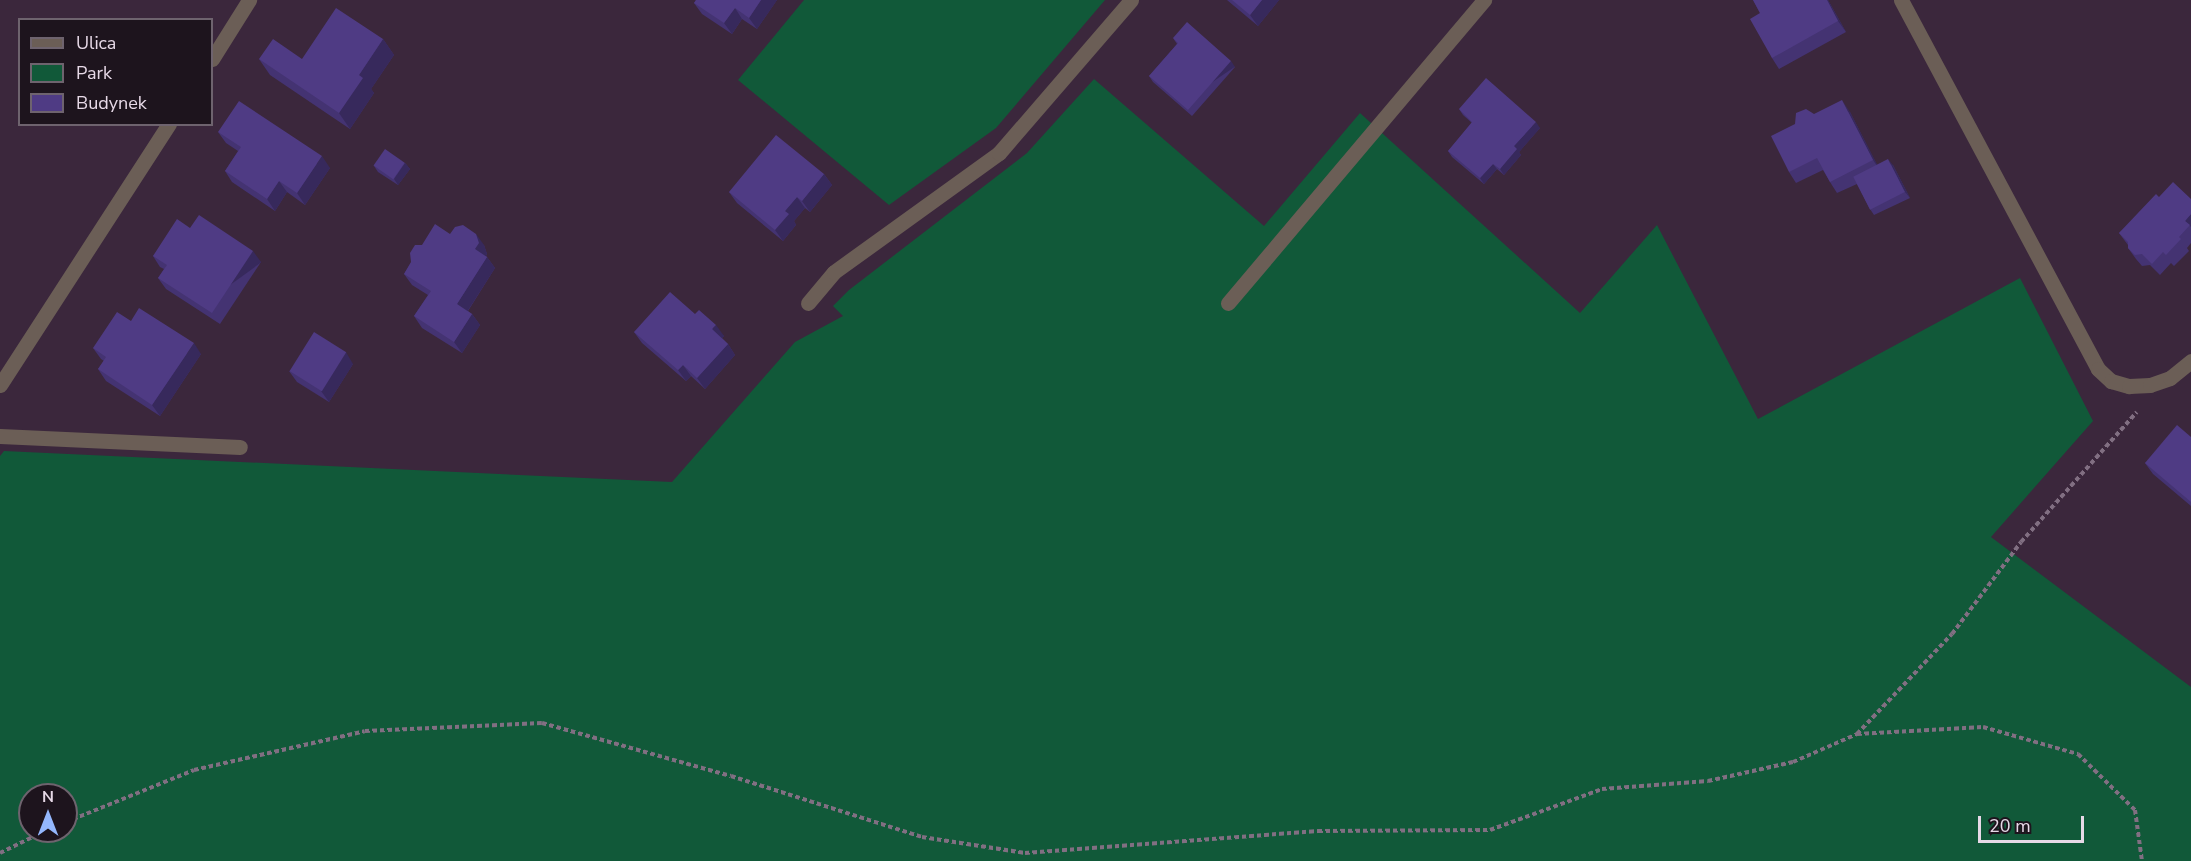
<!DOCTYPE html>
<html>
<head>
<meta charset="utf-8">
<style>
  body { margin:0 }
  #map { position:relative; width:2191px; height:861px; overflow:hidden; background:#3b273c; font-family:"Nunito Sans",sans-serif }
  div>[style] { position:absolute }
  .green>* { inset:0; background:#115939 }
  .path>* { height:4px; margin-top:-2px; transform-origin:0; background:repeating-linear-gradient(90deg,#816f82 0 4.5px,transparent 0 7.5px) }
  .service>* { height:15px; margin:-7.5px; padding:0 7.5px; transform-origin:7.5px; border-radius:7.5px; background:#6b5e56 }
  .minor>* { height:15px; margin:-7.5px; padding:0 7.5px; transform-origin:7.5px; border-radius:7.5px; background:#6b5e56 }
  .wall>* { inset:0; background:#443372 }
  .shaded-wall>* { inset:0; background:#37295c; transform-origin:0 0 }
  .building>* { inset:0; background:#4f3b84; transform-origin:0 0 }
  span { translate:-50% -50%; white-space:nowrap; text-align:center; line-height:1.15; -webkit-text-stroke:4.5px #1d141d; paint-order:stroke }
  .legend { position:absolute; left:18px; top:18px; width:195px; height:108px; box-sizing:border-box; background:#1d141d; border:2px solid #6e636e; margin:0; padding:8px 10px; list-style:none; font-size:18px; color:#e7d9e7 }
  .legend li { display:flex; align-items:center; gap:12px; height:30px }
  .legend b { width:30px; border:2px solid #6e636e }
  .north { position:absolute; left:18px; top:783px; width:60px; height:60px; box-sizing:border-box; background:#1d141d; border:2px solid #6e636e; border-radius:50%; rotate:0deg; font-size:16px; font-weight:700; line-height:24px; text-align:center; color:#e7d9e7 }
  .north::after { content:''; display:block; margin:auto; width:21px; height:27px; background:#94b7fd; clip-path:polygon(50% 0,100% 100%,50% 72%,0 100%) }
  .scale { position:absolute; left:1978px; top:816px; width:106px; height:27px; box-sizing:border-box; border:3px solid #e7d9e7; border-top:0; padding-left:8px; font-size:18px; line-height:21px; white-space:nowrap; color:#e7d9e7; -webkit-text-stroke:4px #1d141d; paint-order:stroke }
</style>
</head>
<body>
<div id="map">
  <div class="green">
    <div style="clip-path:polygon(804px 0,1105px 0,996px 128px,889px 205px,738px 80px)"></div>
    <div style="clip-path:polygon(evenodd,1094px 79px,1264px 226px,1360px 113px,1580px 313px,1657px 225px,1758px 419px,2020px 278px,2093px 421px,1991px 537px,2191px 687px,2191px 861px,0 861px,0 456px,4px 451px,672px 482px,795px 342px,843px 316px,833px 306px,849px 290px,1027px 153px,1094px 79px,30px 795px,66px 795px,66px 831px,30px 831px,30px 795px)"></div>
  </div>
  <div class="path">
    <div style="left:1857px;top:734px;width:138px;rotate:-46.5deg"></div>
    <div style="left:1952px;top:634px;width:115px;rotate:-53.1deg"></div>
    <div style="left:2021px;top:542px;width:174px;rotate:-48.3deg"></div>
    <div style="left:66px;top:822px;width:138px;rotate:-22.1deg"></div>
    <div style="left:194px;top:770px;width:175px;rotate:-12.8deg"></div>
    <div style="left:365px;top:731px;width:177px;rotate:-2.6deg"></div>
    <div style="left:542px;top:723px;width:196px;rotate:15.7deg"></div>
    <div style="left:731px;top:776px;width:201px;rotate:17.7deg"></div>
    <div style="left:922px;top:837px;width:104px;rotate:8.8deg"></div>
    <div style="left:1025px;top:853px;width:294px;rotate:-4.3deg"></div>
    <div style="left:1318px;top:831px;width:172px;rotate:-0.3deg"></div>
    <div style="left:1490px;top:830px;width:119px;rotate:-20.1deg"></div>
    <div style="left:1602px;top:789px;width:106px;rotate:-4.3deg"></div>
    <div style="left:1708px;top:781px;width:87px;rotate:-12.6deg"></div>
    <div style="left:1793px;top:762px;width:70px;rotate:-23.6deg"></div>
    <div style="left:1857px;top:734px;width:126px;rotate:-3.2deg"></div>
    <div style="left:1983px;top:727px;width:99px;rotate:15.9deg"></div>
    <div style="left:2078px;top:754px;width:80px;rotate:44.5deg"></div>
    <div style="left:2135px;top:810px;width:51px;rotate:82.2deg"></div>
    <div style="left:0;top:853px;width:50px;rotate:-26.1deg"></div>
  </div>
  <div class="service">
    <div style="left:1228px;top:303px;width:397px;rotate:-49.8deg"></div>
    <div style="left:0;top:436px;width:240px;rotate:2.6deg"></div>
  </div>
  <div class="minor">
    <div style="left:1901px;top:0;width:418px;rotate:61.9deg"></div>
    <div style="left:2098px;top:369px;width:18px;rotate:43deg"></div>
    <div style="left:2111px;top:381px;width:19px;rotate:16deg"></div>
    <div style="left:2129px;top:386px;width:21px;rotate:-3deg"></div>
    <div style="left:2150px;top:385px;width:21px;rotate:-19deg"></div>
    <div style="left:2170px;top:378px;width:27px;rotate:-39deg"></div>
    <div style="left:212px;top:59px;width:70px;rotate:-57.9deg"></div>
    <div style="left:808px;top:303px;width:40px;rotate:-50deg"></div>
    <div style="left:834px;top:272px;width:203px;rotate:-35.8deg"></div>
    <div style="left:999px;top:153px;width:202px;rotate:-49.2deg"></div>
    <div style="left:0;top:385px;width:311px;rotate:-57.1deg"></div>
  </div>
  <div class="wall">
    <div style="clip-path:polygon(696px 0,777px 0,757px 29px,742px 19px,732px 34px,702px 14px,694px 3px)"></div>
    <div style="clip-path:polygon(1227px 0,1279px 0,1258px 26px)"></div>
    <div style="clip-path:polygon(1753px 0,1828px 0,1846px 32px,1779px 69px,1772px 58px,1760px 13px)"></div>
    <div style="clip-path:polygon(1173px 38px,1235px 67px,1192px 116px,1153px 82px,1149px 76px,1177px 44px)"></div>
    <div style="clip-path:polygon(383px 39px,394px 55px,371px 89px,374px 93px,350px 129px,270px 75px,259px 59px,302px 59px)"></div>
    <div style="clip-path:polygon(1459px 109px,1540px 128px,1519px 152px,1521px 155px,1504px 175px,1497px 169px,1484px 184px,1452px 157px,1448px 151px,1472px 123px,1463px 115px)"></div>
    <div style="clip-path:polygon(1850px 112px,1877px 165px,1893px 165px,1910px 198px,1874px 215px,1870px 209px,1857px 184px,1837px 193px,1830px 182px,1823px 170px,1796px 183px,1789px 172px,1814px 114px)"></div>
    <div style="clip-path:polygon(218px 132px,330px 168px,305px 205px,287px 192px,275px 211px,232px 182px,225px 171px,238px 151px,226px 143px)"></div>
    <div style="clip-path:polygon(405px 163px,410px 169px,398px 185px,378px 172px,374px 166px)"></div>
    <div style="clip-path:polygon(824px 174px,832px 185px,810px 212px,805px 208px,794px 221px,796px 225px,783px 241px,737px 203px,729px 192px)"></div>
    <div style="clip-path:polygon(2159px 197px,2191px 199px,2191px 243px,2187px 248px,2189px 251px,2174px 266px,2171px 263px,2160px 275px,2150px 265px,2142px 266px,2136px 259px,2128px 248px,2128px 245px,2119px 233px)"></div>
    <div style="clip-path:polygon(190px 228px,261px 262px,220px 324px,166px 289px,158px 278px,164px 269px,160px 267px,153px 256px)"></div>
    <div style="clip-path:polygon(450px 234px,484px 245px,487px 254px,486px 256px,487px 257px,495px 268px,468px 311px,472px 314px,480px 325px,462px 353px,422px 328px,414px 316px,428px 295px,412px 285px,404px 274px,422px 245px)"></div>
    <div style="clip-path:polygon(695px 314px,724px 336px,722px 338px,728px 344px,735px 355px,705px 389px,691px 376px,686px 381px,642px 343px,634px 332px)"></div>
    <div style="clip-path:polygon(93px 348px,201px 354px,160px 416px,106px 381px,98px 369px,104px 361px,101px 359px)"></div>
    <div style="clip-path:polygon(353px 364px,329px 402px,297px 382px,289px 371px)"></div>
    <div style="clip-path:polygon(2191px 437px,2191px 506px,2153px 474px,2145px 463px)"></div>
  </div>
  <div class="shaded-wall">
    <div style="clip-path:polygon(761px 0,777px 0,757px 29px,749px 18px)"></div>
    <div style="clip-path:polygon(1262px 0,1279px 0,1258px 26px,1250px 15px)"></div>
    <div style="clip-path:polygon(1827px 0,1828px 0,1846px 32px,1838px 21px)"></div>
    <div style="clip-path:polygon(735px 8px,742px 19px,732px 34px,724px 23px)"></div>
    <div style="clip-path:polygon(383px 39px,394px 55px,371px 89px,374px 93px,350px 129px,339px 113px,359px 75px)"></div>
    <div style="left:1231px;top:61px;width:7px;height:65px;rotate:56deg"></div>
    <div style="clip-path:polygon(1842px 100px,1850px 112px,1881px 172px,1873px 160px)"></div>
    <div style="clip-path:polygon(1536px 122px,1540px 128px,1519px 152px,1521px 155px,1504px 175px,1500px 169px,1514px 146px)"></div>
    <div style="clip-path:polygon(322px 156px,330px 168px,305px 205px,297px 193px)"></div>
    <div style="clip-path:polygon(1888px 159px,1893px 165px,1910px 198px,1905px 192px)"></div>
    <div style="clip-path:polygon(405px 163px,410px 169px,398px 185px,394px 179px)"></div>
    <div style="clip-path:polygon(1493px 164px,1497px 169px,1484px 184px,1480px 178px)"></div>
    <div style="clip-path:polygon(824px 174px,832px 185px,810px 212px,802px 201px)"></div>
    <div style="clip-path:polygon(279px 181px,287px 192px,275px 211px,267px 199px)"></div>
    <div style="clip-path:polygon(797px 197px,805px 208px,794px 221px,796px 225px,783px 241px,775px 230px,785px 211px)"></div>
    <div style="clip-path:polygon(2191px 214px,2191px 227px,2185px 221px)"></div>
    <div style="clip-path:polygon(476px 234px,484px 245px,487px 254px,483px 261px,475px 249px)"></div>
    <div style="left:253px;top:251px;width:14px;height:74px;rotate:54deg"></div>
    <div style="clip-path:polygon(487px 257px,495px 268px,465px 315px,457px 304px)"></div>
    <div style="clip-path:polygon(472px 314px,480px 325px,462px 353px,454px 342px)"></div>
    <div style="clip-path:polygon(716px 325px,724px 336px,720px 341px,712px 329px)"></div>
    <div style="clip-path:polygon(194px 343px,201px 354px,160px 416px,152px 405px)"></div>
    <div style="clip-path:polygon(728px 344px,735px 355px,705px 389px,697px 378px)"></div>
    <div style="clip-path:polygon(346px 352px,353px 364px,329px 402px,321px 391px)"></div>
    <div style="clip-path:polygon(683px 365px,691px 376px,686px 381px,678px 370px)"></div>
  </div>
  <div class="building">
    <div style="clip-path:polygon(696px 0,761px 0,749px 18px,735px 8px,724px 23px,694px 3px)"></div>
    <div style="clip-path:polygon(1232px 0,1262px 0,1250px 15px)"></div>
    <div style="clip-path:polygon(1753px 0,1827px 0,1838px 21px,1772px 58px,1750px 19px,1760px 13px)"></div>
    <div style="clip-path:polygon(336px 8px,383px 39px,359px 75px,363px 78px,339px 113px,259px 59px,273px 39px,302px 59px)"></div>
    <div style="clip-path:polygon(1187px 22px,1231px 61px,1188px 110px,1149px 76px,1178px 43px,1173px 38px)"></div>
    <div style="clip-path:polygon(1486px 78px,1536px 122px,1514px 146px,1517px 149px,1500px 169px,1493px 164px,1480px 178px,1448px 151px,1472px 122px,1459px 109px)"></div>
    <div style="clip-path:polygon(1842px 100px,1873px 160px,1830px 182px,1817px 158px,1789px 172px,1771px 136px,1795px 124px,1796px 113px,1806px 109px,1814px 114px)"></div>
    <div style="clip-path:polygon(239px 101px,322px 156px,297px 193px,279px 181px,267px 199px,225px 171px,241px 147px,218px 132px)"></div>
    <div style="clip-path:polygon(776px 135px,824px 174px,802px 201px,797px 197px,785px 211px,789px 214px,775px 230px,729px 192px)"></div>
    <div style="left:385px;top:149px;width:24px;height:20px;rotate:35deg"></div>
    <div style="left:1888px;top:159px;width:37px;height:39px;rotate:63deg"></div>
    <div style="clip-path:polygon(2173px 182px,2191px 199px,2191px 214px,2185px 221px,2190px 225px,2179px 237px,2181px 239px,2166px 255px,2163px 252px,2152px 264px,2142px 254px,2135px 255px,2128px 248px,2128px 242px,2119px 233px,2156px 194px,2159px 197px)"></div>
    <div style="clip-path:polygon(199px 215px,253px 251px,212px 313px,158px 278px,167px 265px,153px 256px,177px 219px,190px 228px)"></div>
    <div style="clip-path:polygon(435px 224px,450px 234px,455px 227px,463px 225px,476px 234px,479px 243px,475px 249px,487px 257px,457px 304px,472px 314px,454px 342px,414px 316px,431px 291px,404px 274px,411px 262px,410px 253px,415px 245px,422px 245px)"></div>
    <div style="clip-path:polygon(670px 292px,695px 314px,699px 310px,716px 325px,712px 329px,728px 344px,697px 378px,683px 365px,678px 370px,634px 332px)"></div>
    <div style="clip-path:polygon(139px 308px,194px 343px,152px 405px,98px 369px,106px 357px,93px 348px,117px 312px,131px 321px)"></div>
    <div style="left:314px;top:332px;width:38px;height:46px;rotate:32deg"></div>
    <div style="clip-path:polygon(2177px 425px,2191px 437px,2191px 502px,2145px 463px)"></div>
  </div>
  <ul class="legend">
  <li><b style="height:8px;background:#6b5e56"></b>Ulica</li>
  <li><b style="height:16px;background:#115939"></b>Park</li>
  <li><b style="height:16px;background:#4f3b84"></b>Budynek</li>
  </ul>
  <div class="north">N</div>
  <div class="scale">20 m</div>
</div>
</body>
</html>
